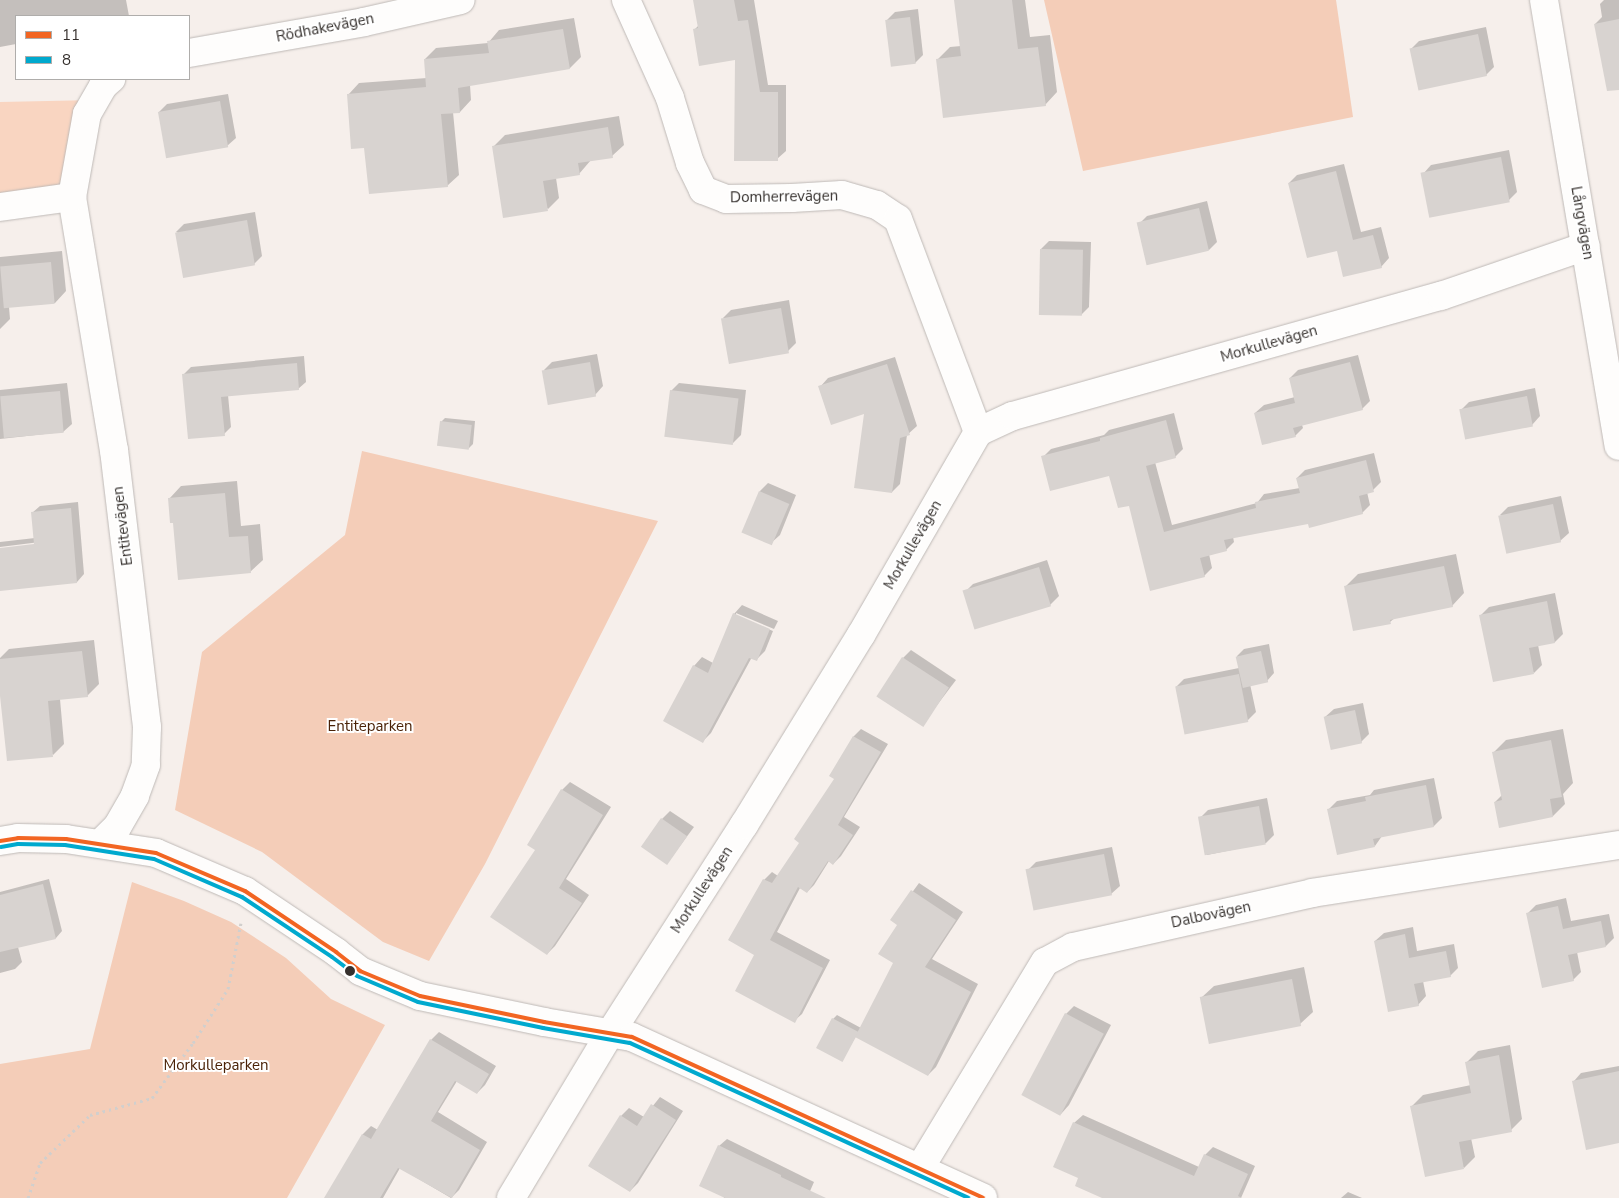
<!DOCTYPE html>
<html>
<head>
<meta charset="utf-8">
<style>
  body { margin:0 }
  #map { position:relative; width:1619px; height:1198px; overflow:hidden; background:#f6efeb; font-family:"Nunito Sans",sans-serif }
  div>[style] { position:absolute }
  .green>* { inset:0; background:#f9d5c1 }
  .forest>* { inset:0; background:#f4cdb8 }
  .shadow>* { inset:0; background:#0003 }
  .building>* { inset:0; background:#d8d3d0; transform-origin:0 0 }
  .path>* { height:3px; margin-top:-1.5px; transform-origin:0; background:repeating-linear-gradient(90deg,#d1cfcd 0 2.5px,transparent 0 6.5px) }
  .roads { filter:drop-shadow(0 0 1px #beb9b6) drop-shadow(0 0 1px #beb9b6) }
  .minor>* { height:28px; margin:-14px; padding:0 14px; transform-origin:14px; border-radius:14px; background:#fefdfc }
  .tertiary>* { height:28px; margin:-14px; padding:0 14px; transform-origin:14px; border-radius:14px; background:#fefdfc }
  .bus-1>* { height:4px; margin:-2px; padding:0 2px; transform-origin:2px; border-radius:2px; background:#f26522 }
  .bus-2>* { height:4px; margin:-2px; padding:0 2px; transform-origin:2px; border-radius:2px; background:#00a9ce }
  .dots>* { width:14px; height:14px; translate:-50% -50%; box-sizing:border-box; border:2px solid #fff; border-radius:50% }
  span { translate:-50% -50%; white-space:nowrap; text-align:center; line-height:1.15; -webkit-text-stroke:4px #fff; paint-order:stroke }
  .street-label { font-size:15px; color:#36312e }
  .park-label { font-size:15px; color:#4a2207 }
  .legend { position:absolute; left:15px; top:15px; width:175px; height:65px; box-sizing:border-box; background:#fff; border:1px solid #afadab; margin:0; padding:6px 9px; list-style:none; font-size:15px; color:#36312e }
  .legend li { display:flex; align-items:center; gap:10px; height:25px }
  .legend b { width:25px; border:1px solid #afadab }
</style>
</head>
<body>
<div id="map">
  <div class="green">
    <div style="clip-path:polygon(95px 100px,72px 197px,0 207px,0 102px)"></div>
  </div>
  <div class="forest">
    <div style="clip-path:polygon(1044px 0,1336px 0,1353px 117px,1083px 171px)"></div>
    <div style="clip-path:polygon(362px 451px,658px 521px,485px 864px,429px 961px,383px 942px,262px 852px,175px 810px,202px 652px,345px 535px)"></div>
    <div style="clip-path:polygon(132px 882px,184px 901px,231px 922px,286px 958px,331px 999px,385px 1025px,287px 1198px,0 1198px,0 1064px,90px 1049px)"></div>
  </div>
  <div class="shadow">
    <div style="clip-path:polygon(0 0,126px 0,129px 16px,16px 16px,16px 44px,0 47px)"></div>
    <div style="clip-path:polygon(694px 0,754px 0,768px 85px,786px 85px,786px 151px,777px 159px,736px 58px,694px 30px,699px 25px)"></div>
    <div style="clip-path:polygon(955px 0,1025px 0,1030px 37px,1050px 35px,1057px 92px,1045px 105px,937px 60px,950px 47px,961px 46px)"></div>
    <div style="clip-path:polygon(1604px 0,1619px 0,1619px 79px,1595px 24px,1602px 17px,1600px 4px)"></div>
    <div style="clip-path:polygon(918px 9px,923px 55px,915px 63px,887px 20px,895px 12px)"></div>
    <div style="clip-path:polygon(574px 18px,581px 57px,570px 68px,470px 85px,471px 100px,460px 112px,453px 112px,459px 175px,447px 186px,366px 146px,348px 95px,359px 83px,427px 78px,425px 59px,436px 48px,488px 43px,499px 30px)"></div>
    <div style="clip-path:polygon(1486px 27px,1494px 67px,1486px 75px,1411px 49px,1419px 41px)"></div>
    <div style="clip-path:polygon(228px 94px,236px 138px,227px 146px,159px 112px,167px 104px)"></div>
    <div style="clip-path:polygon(619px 116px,624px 145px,612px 156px,591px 160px,579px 174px,556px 178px,559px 198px,548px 209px,493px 147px,505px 135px)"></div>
    <div style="clip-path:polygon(1509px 150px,1517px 192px,1509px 200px,1423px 174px,1431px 165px)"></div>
    <div style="clip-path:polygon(1344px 164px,1361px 232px,1381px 227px,1389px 258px,1381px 267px,1338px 249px,1289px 183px,1297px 175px)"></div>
    <div style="clip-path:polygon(1207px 201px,1217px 242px,1209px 250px,1139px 224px,1147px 216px)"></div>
    <div style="clip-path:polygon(255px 212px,262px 256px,254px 264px,176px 232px,184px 224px)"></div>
    <div style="clip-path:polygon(1049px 241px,1091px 242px,1089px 307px,1081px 315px,1041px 249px)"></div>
    <div style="clip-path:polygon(62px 251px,66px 291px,55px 303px,9px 307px,10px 319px,0 329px,0 257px)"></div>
    <div style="clip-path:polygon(789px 300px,796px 343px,788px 351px,723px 318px,731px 310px)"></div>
    <div style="clip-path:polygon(597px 354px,603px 386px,595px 395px,544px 370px,552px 362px)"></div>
    <div style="clip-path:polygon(1358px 355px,1370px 401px,1362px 409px,1302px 425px,1303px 428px,1295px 436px,1255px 413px,1264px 405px,1295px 397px,1290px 378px,1298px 370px)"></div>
    <div style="clip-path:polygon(304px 356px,306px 382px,298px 389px,228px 395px,231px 427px,224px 434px,184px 374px,191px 367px)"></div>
    <div style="clip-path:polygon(895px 357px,917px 426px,907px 435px,900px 484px,892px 492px,865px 413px,820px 387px,828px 378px)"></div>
    <div style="clip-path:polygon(67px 383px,72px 424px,63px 432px,0 439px,0 390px)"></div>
    <div style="clip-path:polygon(679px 383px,746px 390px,741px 435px,733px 443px,671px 391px)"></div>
    <div style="clip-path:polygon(1535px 388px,1540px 416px,1532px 425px,1461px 410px,1469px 402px)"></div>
    <div style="clip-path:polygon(1174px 413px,1183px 449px,1175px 457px,1155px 462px,1172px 525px,1257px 503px,1264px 494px,1300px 488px,1297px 478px,1305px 470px,1374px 453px,1381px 482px,1373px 490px,1367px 492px,1370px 505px,1362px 513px,1233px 537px,1234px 542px,1226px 550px,1209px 554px,1212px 568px,1204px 576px,1130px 504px,1110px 475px,1043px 457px,1051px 449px,1104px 435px,1109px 430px)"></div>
    <div style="clip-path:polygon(445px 418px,475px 421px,473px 444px,469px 448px,441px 422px)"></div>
    <div style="clip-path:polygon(237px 481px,241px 526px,260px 524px,263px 560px,250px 572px,175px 522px,169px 499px,181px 486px)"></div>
    <div style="clip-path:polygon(768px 483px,796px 495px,780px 535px,771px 543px,760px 491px)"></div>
    <div style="clip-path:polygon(1561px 496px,1569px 533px,1560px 541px,1500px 515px,1508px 507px)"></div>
    <div style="clip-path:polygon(78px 502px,84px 574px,77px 582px,0 590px,0 549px,41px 545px,40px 542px,0 547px,0 542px,35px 538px,32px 513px,40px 506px)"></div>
    <div style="clip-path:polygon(1456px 554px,1464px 593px,1452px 606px,1396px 617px,1390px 622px,1345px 587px,1358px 574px)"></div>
    <div style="clip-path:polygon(1047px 560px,1059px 596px,1050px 605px,965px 592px,973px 584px)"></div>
    <div style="clip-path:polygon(1555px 593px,1563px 634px,1555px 642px,1538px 645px,1542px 665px,1534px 673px,1481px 615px,1489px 607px)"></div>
    <div style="clip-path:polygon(742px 605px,778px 621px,774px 629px,736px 613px,736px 616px,773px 631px,765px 651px,757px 659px,752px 657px,711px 733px,703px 741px,694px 666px,702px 657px,713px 663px,734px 614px)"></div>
    <div style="clip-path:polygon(94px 640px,99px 684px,87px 696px,60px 699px,64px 744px,53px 755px,0 684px,0 658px,9px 649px)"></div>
    <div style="clip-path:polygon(1269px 644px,1274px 673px,1267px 681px,1250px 684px,1256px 712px,1248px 720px,1185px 733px,1176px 687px,1184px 679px,1239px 668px,1237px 656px,1244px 649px)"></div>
    <div style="clip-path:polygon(911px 650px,956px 680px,922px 725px,903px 658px)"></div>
    <div style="clip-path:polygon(1363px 703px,1369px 734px,1361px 742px,1325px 717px,1334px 709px)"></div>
    <div style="clip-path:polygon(861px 729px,888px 744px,844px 817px,860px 827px,841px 856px,833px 864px,829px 861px,814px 885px,807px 892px,800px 888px,777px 932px,830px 960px,802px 1014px,794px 1021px,756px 954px,729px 940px,764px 880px,772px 872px,778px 876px,801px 842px,836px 779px,831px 775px,854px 736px)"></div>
    <div style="clip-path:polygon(1563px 729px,1573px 783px,1563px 794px,1565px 804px,1553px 816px,1495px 802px,1502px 795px,1494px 752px,1506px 740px)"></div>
    <div style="clip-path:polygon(1434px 778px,1442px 818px,1434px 826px,1382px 836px,1375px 846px,1329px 809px,1337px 801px,1370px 795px,1374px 790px)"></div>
    <div style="clip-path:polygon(570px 782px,611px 807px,566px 879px,589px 895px,555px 946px,547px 954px,536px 849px,562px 790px)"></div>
    <div style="clip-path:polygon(1267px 798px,1274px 835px,1266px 843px,1207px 855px,1200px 818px,1208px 810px)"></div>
    <div style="clip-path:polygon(670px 811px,694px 827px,668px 862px,662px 819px)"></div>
    <div style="clip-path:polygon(1112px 847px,1120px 886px,1111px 894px,1028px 870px,1036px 862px)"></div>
    <div style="clip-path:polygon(49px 879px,62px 931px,56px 938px,18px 947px,22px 962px,15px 969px,0 973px,0 892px)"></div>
    <div style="clip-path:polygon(919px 883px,963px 912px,932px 959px,978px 984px,936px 1067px,928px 1075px,856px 1036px,842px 1060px,833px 1019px,837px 1015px,861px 1028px,895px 963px,899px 924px,892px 920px)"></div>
    <div style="clip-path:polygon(1566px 898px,1571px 921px,1609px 914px,1614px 938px,1606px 946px,1577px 952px,1581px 972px,1573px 980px,1528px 913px,1536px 905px)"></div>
    <div style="clip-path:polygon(1413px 927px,1417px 951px,1454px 944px,1458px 968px,1450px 976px,1423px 981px,1426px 996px,1418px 1005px,1375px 941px,1384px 933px)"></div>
    <div style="clip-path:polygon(1304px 967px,1313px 1012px,1300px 1024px,1201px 998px,1214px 986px)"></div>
    <div style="clip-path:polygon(1074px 1006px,1111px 1025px,1069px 1105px,1061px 1114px,1066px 1014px)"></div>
    <div style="clip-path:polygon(439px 1032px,496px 1066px,485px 1085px,477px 1093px,457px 1081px,438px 1112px,487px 1142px,459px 1190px,451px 1198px,400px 1168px,383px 1198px,337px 1198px,329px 1193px,363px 1134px,371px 1126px,378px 1130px,431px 1040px)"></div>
    <div style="clip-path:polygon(1510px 1045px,1522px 1119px,1511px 1130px,1471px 1138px,1475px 1157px,1464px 1168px,1412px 1106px,1423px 1095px,1471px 1085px,1467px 1062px,1478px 1051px)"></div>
    <div style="clip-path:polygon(1619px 1066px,1619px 1142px,1574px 1081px,1581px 1073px)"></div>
    <div style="clip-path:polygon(660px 1097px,683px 1111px,638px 1183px,630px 1191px,589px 1166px,621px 1116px,629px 1108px,644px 1117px)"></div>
    <div style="clip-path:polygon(1083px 1115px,1199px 1167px,1205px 1155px,1213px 1147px,1255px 1166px,1241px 1198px,1105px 1198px,1080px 1177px,1074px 1123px)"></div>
    <div style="clip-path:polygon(727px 1139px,814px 1182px,807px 1198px,724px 1198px,719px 1146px)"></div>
    <div style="clip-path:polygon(1348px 1192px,1362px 1198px,1341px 1198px)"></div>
  </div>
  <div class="building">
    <div style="clip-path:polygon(693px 0,734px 0,738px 21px,748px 20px,760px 92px,778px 92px,778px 161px,734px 161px,735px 60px,699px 66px,693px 29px,698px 28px)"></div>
    <div style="clip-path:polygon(954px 0,1012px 0,1018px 49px,1038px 47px,1046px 106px,943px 118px,936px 59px,961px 56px)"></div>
    <div style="left:910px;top:17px;width:47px;height:25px;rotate:83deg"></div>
    <div style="clip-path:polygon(1619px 19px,1619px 90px,1607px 91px,1594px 24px)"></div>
    <div style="clip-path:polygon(563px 29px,570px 69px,458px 88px,460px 113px,441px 114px,448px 187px,369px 194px,364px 148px,351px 149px,347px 94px,426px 87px,424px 59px,489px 53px,487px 41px)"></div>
    <div style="left:1478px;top:34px;width:43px;height:70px;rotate:78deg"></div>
    <div style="left:220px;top:101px;width:47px;height:63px;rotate:80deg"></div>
    <div style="clip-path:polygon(608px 127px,613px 158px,578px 163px,580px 175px,543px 181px,548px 211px,503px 218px,492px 146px)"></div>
    <div style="left:1501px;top:157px;width:46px;height:82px;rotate:79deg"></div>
    <div style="clip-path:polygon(1336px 171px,1353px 240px,1373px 235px,1382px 268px,1343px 277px,1337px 251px,1307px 258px,1288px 183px)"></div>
    <div style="left:1199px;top:208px;width:44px;height:64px;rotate:77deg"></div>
    <div style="left:247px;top:220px;width:46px;height:73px;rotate:80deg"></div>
    <div style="left:1040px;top:249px;width:43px;height:66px;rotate:1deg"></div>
    <div style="left:51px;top:262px;width:42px;height:51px;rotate:85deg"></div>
    <div style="left:781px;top:308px;width:46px;height:61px;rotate:80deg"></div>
    <div style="left:590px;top:362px;width:35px;height:49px;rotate:80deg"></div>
    <div style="clip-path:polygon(1350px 362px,1363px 410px,1293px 428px,1296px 437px,1262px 445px,1254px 413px,1295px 403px,1289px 378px)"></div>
    <div style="clip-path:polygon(297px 363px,299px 390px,221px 397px,225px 436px,188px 439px,182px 374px)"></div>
    <div style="clip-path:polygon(887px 364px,910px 435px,900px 438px,892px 493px,854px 488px,864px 414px,831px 425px,818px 386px)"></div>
    <div style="left:670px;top:390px;width:69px;height:47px;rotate:7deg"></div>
    <div style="left:60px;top:391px;width:42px;height:60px;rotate:85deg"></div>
    <div style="left:1527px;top:396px;width:31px;height:69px;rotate:79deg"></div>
    <div style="clip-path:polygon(1166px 420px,1176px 458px,1146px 466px,1164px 532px,1256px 508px,1255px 502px,1300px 493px,1296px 478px,1366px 460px,1374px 492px,1359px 496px,1363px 514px,1309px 528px,1308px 524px,1224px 540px,1227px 551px,1200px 558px,1205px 577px,1150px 591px,1129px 506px,1118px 508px,1109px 476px,1050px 491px,1041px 456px,1100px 441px,1100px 438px)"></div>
    <div style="left:440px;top:421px;width:32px;height:25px;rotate:7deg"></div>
    <div style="left:759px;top:491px;width:33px;height:45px;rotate:23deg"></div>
    <div style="clip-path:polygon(225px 493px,229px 537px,248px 536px,251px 573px,178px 580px,173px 523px,170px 523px,168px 498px)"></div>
    <div style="left:1553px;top:504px;width:39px;height:56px;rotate:78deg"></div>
    <div style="clip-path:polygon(71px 508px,77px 583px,0 591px,0 548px,34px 544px,31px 512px)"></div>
    <div style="clip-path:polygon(1444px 566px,1453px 607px,1390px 620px,1391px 624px,1353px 631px,1344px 586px)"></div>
    <div style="left:1039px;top:567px;width:41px;height:80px;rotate:73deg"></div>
    <div style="clip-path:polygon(1547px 601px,1555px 643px,1529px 648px,1534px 674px,1493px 682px,1479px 615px)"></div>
    <div style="clip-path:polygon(733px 613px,770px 629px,757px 661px,749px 658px,703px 743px,663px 721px,693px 665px,708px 673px)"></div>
    <div style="clip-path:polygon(82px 651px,88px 697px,48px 701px,53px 757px,7px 761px,0 696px,0 659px)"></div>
    <div style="left:1261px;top:651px;width:32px;height:26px;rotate:77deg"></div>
    <div style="left:902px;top:657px;width:56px;height:47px;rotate:33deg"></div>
    <div style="left:1239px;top:674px;width:49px;height:65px;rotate:79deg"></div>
    <div style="left:1355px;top:710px;width:34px;height:32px;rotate:78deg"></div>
    <div style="clip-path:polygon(853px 736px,881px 752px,838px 825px,853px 835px,833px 865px,828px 861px,807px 893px,798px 887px,770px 940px,823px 968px,795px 1023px,735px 991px,754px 955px,728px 940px,763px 879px,772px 883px,799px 843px,794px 839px,834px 779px,829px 776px)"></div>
    <div style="clip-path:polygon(1551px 740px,1562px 797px,1550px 799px,1553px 817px,1499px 828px,1494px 802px,1502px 800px,1492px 752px)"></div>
    <div style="clip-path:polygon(1426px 785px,1434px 827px,1373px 839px,1375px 847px,1337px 855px,1327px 809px,1366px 801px,1365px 797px)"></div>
    <div style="clip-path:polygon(561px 789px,603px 815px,559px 888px,582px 903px,547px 955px,490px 917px,535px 850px,527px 845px)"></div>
    <div style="left:1259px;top:806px;width:39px;height:62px;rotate:80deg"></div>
    <div style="left:661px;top:818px;width:32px;height:35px;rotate:35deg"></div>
    <div style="left:1104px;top:854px;width:42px;height:80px;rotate:79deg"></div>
    <div style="clip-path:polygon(43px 884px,56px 939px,0 952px,0 895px)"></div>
    <div style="clip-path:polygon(911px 890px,956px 920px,925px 967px,971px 992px,928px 1076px,855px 1037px,893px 963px,878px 954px,897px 925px,890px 920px)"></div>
    <div style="clip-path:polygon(1558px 906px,1563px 929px,1601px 921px,1606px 947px,1568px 955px,1574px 981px,1542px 988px,1526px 913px)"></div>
    <div style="clip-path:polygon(1405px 934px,1409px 958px,1446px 951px,1451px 977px,1414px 984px,1419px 1006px,1388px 1012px,1374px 941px)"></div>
    <div style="left:1292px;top:979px;width:48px;height:94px;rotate:79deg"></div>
    <div style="left:1065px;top:1013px;width:44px;height:93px;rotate:28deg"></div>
    <div style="left:832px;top:1018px;width:30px;height:34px;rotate:28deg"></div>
    <div style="clip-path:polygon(430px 1039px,489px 1074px,477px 1094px,455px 1081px,431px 1121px,480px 1150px,452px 1198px,398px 1168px,380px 1198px,324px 1198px,362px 1134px,371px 1139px)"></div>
    <div style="clip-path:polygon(1499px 1055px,1512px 1132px,1459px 1142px,1464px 1169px,1425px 1177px,1410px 1106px,1471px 1093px,1465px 1062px)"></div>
    <div style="clip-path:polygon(1619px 1071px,1619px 1143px,1586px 1150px,1572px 1081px)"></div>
    <div style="clip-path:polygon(651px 1104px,676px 1120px,630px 1192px,588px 1166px,620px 1115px,637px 1126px)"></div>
    <div style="clip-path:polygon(1073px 1122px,1194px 1176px,1204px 1154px,1248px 1174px,1238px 1196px,1242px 1198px,1102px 1198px,1075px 1186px,1078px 1178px,1053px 1167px)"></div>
    <div style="clip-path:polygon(718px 1145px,781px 1175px,781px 1177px,826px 1198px,725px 1198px,699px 1186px)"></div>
  </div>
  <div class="path">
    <div style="left:28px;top:1198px;width:37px;rotate:-71deg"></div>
    <div style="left:40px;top:1163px;width:69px;rotate:-43.8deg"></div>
    <div style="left:90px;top:1115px;width:64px;rotate:-15.3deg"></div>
    <div style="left:152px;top:1098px;width:69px;rotate:-53.3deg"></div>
    <div style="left:193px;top:1043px;width:64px;rotate:-57.1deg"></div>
    <div style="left:228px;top:989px;width:67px;rotate:-78.9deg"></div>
  </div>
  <div class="roads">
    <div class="minor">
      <div style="left:626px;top:0;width:107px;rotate:65.8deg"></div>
      <div style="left:670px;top:98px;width:68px;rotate:72.9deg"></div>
      <div style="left:690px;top:163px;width:30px;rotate:64deg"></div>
      <div style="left:703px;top:190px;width:25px;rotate:21deg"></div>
      <div style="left:726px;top:199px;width:66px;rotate:-0.9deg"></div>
      <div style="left:792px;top:198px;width:50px;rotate:-3.4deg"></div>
      <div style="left:842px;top:195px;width:36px;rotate:16deg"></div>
      <div style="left:877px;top:205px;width:25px;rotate:34deg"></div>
      <div style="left:898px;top:219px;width:228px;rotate:69.4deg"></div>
      <div style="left:1544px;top:0;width:452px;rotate:80.5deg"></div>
      <div style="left:189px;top:53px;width:178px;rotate:-10deg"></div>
      <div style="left:364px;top:22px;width:99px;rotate:-12.8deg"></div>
      <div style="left:72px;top:197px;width:256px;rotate:80.6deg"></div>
      <div style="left:114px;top:450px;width:279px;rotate:83.2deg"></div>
      <div style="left:147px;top:727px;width:38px;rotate:92deg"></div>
      <div style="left:146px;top:765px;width:33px;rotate:110deg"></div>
      <div style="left:135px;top:796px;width:36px;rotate:120deg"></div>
      <div style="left:117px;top:827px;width:23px;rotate:135deg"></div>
      <div style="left:0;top:207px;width:73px;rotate:-7.9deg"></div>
      <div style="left:72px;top:197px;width:84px;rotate:-79.8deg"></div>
      <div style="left:87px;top:114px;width:32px;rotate:-60deg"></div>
      <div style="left:103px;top:86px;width:11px;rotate:-41deg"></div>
      <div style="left:920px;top:1168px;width:241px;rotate:-58.8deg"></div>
      <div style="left:1045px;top:962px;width:32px;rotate:-28deg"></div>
      <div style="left:1073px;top:947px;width:245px;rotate:-12.7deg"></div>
      <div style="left:1312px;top:893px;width:311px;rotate:-8.9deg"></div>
      <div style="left:511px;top:1198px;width:190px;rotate:-59deg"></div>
      <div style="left:609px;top:1035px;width:250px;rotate:-57.3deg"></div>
      <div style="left:744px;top:825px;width:223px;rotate:-58.4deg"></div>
      <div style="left:861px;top:635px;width:234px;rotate:-60deg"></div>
      <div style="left:978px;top:432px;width:38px;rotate:-25deg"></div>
      <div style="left:1013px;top:416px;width:445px;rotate:-15.7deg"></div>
      <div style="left:1441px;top:296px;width:153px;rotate:-19deg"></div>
    </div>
    <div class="tertiary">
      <div style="left:0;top:841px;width:18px;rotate:-9deg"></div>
      <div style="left:18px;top:838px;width:48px;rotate:1.2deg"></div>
      <div style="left:66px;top:839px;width:91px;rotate:8.8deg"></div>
      <div style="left:156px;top:853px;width:97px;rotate:23.1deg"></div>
      <div style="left:245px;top:891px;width:110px;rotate:33.8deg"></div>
      <div style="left:336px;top:952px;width:31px;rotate:38deg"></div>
      <div style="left:360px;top:971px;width:65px;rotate:22.6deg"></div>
      <div style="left:420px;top:996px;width:127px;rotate:11.8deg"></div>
      <div style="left:544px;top:1022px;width:89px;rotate:9.7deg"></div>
      <div style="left:632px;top:1037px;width:386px;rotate:24.6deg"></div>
    </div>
  </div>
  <div class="bus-1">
    <div style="left:0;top:841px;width:18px;rotate:-9deg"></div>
    <div style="left:18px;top:838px;width:48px;rotate:1.2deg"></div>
    <div style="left:66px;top:839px;width:91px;rotate:8.8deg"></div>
    <div style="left:156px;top:853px;width:97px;rotate:23.1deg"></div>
    <div style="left:245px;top:891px;width:110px;rotate:33.8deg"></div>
    <div style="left:336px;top:952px;width:31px;rotate:38deg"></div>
    <div style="left:360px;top:971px;width:65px;rotate:22.6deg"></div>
    <div style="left:420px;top:996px;width:127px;rotate:11.8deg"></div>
    <div style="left:544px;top:1022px;width:89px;rotate:9.7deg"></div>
    <div style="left:632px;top:1037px;width:386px;rotate:24.6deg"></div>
  </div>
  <div class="bus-2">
    <div style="left:1px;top:847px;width:17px;rotate:-10deg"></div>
    <div style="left:18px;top:844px;width:47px;rotate:1.2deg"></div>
    <div style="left:65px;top:845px;width:90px;rotate:8.9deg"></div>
    <div style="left:154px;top:859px;width:96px;rotate:23.4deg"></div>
    <div style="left:242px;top:897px;width:108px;rotate:33.7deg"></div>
    <div style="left:332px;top:957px;width:31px;rotate:37deg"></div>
    <div style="left:357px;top:976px;width:66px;rotate:23.1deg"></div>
    <div style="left:418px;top:1002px;width:128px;rotate:11.7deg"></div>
    <div style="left:543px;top:1028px;width:88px;rotate:9.8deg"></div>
    <div style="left:630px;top:1043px;width:372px;rotate:24.6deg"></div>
  </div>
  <div class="dots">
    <div style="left:350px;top:971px;background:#36312e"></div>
  </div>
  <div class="street-label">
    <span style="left:325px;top:28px;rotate:-11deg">Rödhakevägen</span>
    <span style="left:784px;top:197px;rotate:-1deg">Domherrevägen</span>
    <span style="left:1582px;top:223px;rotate:80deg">Långvägen</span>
    <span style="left:1269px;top:344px;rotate:-16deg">Morkullevägen</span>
    <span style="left:123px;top:526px;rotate:-97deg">Entitevägen</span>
    <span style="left:913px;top:545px;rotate:-60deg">Morkullevägen</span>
    <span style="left:702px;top:890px;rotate:-57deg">Morkullevägen</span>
    <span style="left:1211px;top:915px;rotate:-12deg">Dalbovägen</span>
  </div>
  <div class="park-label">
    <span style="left:370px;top:727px">Entiteparken</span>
    <span style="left:216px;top:1066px">Morkulleparken</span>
  </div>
  <ul class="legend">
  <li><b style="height:6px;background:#f26522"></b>11</li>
  <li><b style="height:6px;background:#00a9ce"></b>8</li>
  </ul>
</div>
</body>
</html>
